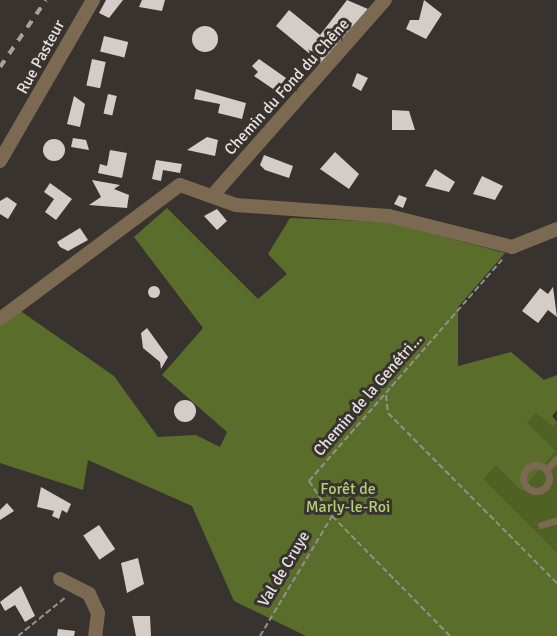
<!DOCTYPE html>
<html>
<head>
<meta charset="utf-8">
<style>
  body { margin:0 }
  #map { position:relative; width:557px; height:636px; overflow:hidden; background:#39332f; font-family:Signika,sans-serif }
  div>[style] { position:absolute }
  .green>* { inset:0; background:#4f6123 }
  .forest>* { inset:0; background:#5a6d2b }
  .building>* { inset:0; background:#d4ccc7; transform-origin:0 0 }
  .round { border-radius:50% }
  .path>* { height:2px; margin-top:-1px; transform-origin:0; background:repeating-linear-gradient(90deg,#958f8c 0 6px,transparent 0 9px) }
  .service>* { height:7px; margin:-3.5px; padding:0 3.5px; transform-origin:3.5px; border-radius:3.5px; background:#7c6952 }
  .service>.ring { margin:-3.5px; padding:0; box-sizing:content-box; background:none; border:7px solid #7c6952; border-radius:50% }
  .minor>* { height:14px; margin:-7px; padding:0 7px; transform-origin:7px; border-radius:7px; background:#7c6952 }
  .rail>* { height:4px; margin-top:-2px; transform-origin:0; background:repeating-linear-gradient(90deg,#a7a19f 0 8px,transparent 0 16px) }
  span { translate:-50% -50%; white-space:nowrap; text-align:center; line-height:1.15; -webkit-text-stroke:6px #39332f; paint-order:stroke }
  .street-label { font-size:16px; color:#e8e3e1 }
  .park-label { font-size:16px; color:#b4d073 }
</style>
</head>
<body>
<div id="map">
  <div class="green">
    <div style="clip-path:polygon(536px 412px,552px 426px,557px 422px,557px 552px,484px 479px,496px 466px,521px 491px,527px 423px)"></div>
  </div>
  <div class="forest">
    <div style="clip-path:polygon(167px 208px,258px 299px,287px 274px,268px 254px,290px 218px,388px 222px,505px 253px,458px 307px,458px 366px,511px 352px,544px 380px,557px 375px,557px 410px,552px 416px,557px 422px,553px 427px,536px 413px,527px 423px,556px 451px,521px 491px,496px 466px,484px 479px,557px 552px,557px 636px,306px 636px,234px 601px,192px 506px,88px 460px,83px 490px,0 463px,0 324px,19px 310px,114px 376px,158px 437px,196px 435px,220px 447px,227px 432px,162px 375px,203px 328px,134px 237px)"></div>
  </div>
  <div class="building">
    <div style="clip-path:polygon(106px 0,123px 0,109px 18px,99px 13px)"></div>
    <div style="clip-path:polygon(142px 0,165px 0,162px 11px,139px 7px)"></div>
    <div style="clip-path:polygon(347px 0,368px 9px,322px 64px,276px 26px,289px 10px,320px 35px)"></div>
    <div style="clip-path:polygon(424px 0,442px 14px,426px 39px,406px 29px,410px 20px,419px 20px)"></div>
    <div class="round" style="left:192px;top:26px;width:26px;height:26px"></div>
    <div style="left:104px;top:36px;width:25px;height:16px;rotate:14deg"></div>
    <div style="left:92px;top:59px;width:14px;height:27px;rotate:12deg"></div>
    <div style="clip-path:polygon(259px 59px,286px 78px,276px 91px,254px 76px,258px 72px,252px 66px)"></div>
    <div style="clip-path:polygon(357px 73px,368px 78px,361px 91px,352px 86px)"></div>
    <div style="clip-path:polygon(196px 89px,246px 103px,242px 119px,218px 113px,220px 104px,194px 99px)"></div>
    <div style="left:108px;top:94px;width:9px;height:20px;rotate:13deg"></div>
    <div style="clip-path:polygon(74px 96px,85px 104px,80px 127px,67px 124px)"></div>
    <div style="clip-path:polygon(392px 110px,409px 111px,415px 130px,392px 130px)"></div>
    <div style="clip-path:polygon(207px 137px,218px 140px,215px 156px,187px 150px)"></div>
    <div style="clip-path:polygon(73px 138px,86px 140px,89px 150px,71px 147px)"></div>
    <div class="round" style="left:43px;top:139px;width:22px;height:22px"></div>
    <div style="clip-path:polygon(110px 150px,127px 153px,122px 178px,98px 173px,100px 164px,107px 166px)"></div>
    <div style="clip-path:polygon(335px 152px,359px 174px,349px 189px,320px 169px)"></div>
    <div style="clip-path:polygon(264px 155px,293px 166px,289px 178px,265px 170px,260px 165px)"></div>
    <div style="clip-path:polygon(156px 160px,182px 164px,180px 173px,163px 170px,161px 181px,152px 179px)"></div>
    <div style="clip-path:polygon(435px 169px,455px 182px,449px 192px,425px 186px)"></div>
    <div style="clip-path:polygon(482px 176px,503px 186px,495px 200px,473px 194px)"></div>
    <div style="clip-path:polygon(92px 180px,120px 185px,114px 189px,129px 195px,127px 208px,89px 205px,101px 197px)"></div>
    <div style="clip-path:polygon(50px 183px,72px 199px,56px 220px,45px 212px,54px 199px,44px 192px)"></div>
    <div style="clip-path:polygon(399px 195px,407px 198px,403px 208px,394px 204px)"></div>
    <div style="clip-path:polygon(7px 197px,17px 204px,8px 219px,0 214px,0 201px)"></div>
    <div style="clip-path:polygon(217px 209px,227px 221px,217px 230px,204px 216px)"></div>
    <div style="clip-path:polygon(80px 228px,88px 240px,68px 251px,60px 247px,57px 242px)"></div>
    <div class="round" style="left:148px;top:286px;width:12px;height:12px"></div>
    <div style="clip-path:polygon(553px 287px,557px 317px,548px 310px,538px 323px,522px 311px,540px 288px,548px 294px)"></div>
    <div style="clip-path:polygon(147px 328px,168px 357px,161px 369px,160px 362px,143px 348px,141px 333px)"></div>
    <div class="round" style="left:174px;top:400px;width:22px;height:22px"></div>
    <div style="clip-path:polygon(41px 487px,71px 504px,67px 513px,62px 510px,59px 519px,52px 516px,54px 511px,37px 507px)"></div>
    <div style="clip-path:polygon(7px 503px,14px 511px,0 520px,0 510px)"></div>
    <div style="left:99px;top:525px;width:29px;height:19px;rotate:56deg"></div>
    <div style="clip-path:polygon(138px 558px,144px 584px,127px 593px,121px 563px)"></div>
    <div style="clip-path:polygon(21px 586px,35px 616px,25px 622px,15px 605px,5px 611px,0 602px)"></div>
    <div style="clip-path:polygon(132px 616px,150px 616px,151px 636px,136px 636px)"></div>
    <div style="clip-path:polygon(58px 629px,75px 631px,74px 636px,57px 636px)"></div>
  </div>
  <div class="path">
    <div style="left:386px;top:395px;width:18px;rotate:84deg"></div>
    <div style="left:388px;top:413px;width:240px;rotate:45.2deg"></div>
    <div style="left:18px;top:636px;width:62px;rotate:-39.1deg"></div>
    <div style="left:260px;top:636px;width:140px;rotate:-59deg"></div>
    <div style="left:450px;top:636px;width:168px;rotate:-134.5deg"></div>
    <div style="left:332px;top:516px;width:42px;rotate:-123.3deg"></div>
    <div style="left:309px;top:481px;width:295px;rotate:-48.9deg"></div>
  </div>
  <div class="service">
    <div class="ring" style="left:523px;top:465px;width:19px;height:19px"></div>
    <div style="left:546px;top:470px;width:16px;rotate:-47deg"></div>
    <div style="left:541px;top:525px;width:17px;rotate:-17deg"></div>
  </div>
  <div class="minor">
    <div style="left:0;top:161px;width:186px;rotate:-60deg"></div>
    <div style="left:213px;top:195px;width:260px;rotate:-48.6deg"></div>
    <div style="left:0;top:319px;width:224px;rotate:-36.7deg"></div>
    <div style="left:180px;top:185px;width:59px;rotate:19.7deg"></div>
    <div style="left:236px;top:205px;width:153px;rotate:4.1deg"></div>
    <div style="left:389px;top:216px;width:127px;rotate:14.1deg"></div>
    <div style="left:512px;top:247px;width:48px;rotate:-21.8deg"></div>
    <div style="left:60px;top:579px;width:33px;rotate:27deg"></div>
    <div style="left:89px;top:594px;width:21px;rotate:65deg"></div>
    <div style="left:98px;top:613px;width:23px;rotate:97deg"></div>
  </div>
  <div class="rail">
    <div style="left:0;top:67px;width:81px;rotate:-55.5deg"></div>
  </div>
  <div class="street-label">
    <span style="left:41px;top:57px;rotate:-61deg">Rue Pasteur</span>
    <span style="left:287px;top:87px;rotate:-48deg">Chemin du Fond du Chêne</span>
    <span style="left:368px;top:395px;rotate:-49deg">Chemin de la Genétri...</span>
    <span style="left:284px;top:569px;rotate:-59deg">Val de Cruye</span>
  </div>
  <div class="park-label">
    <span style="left:348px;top:498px">Forêt de<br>Marly-le-Roi</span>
  </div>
</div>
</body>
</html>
